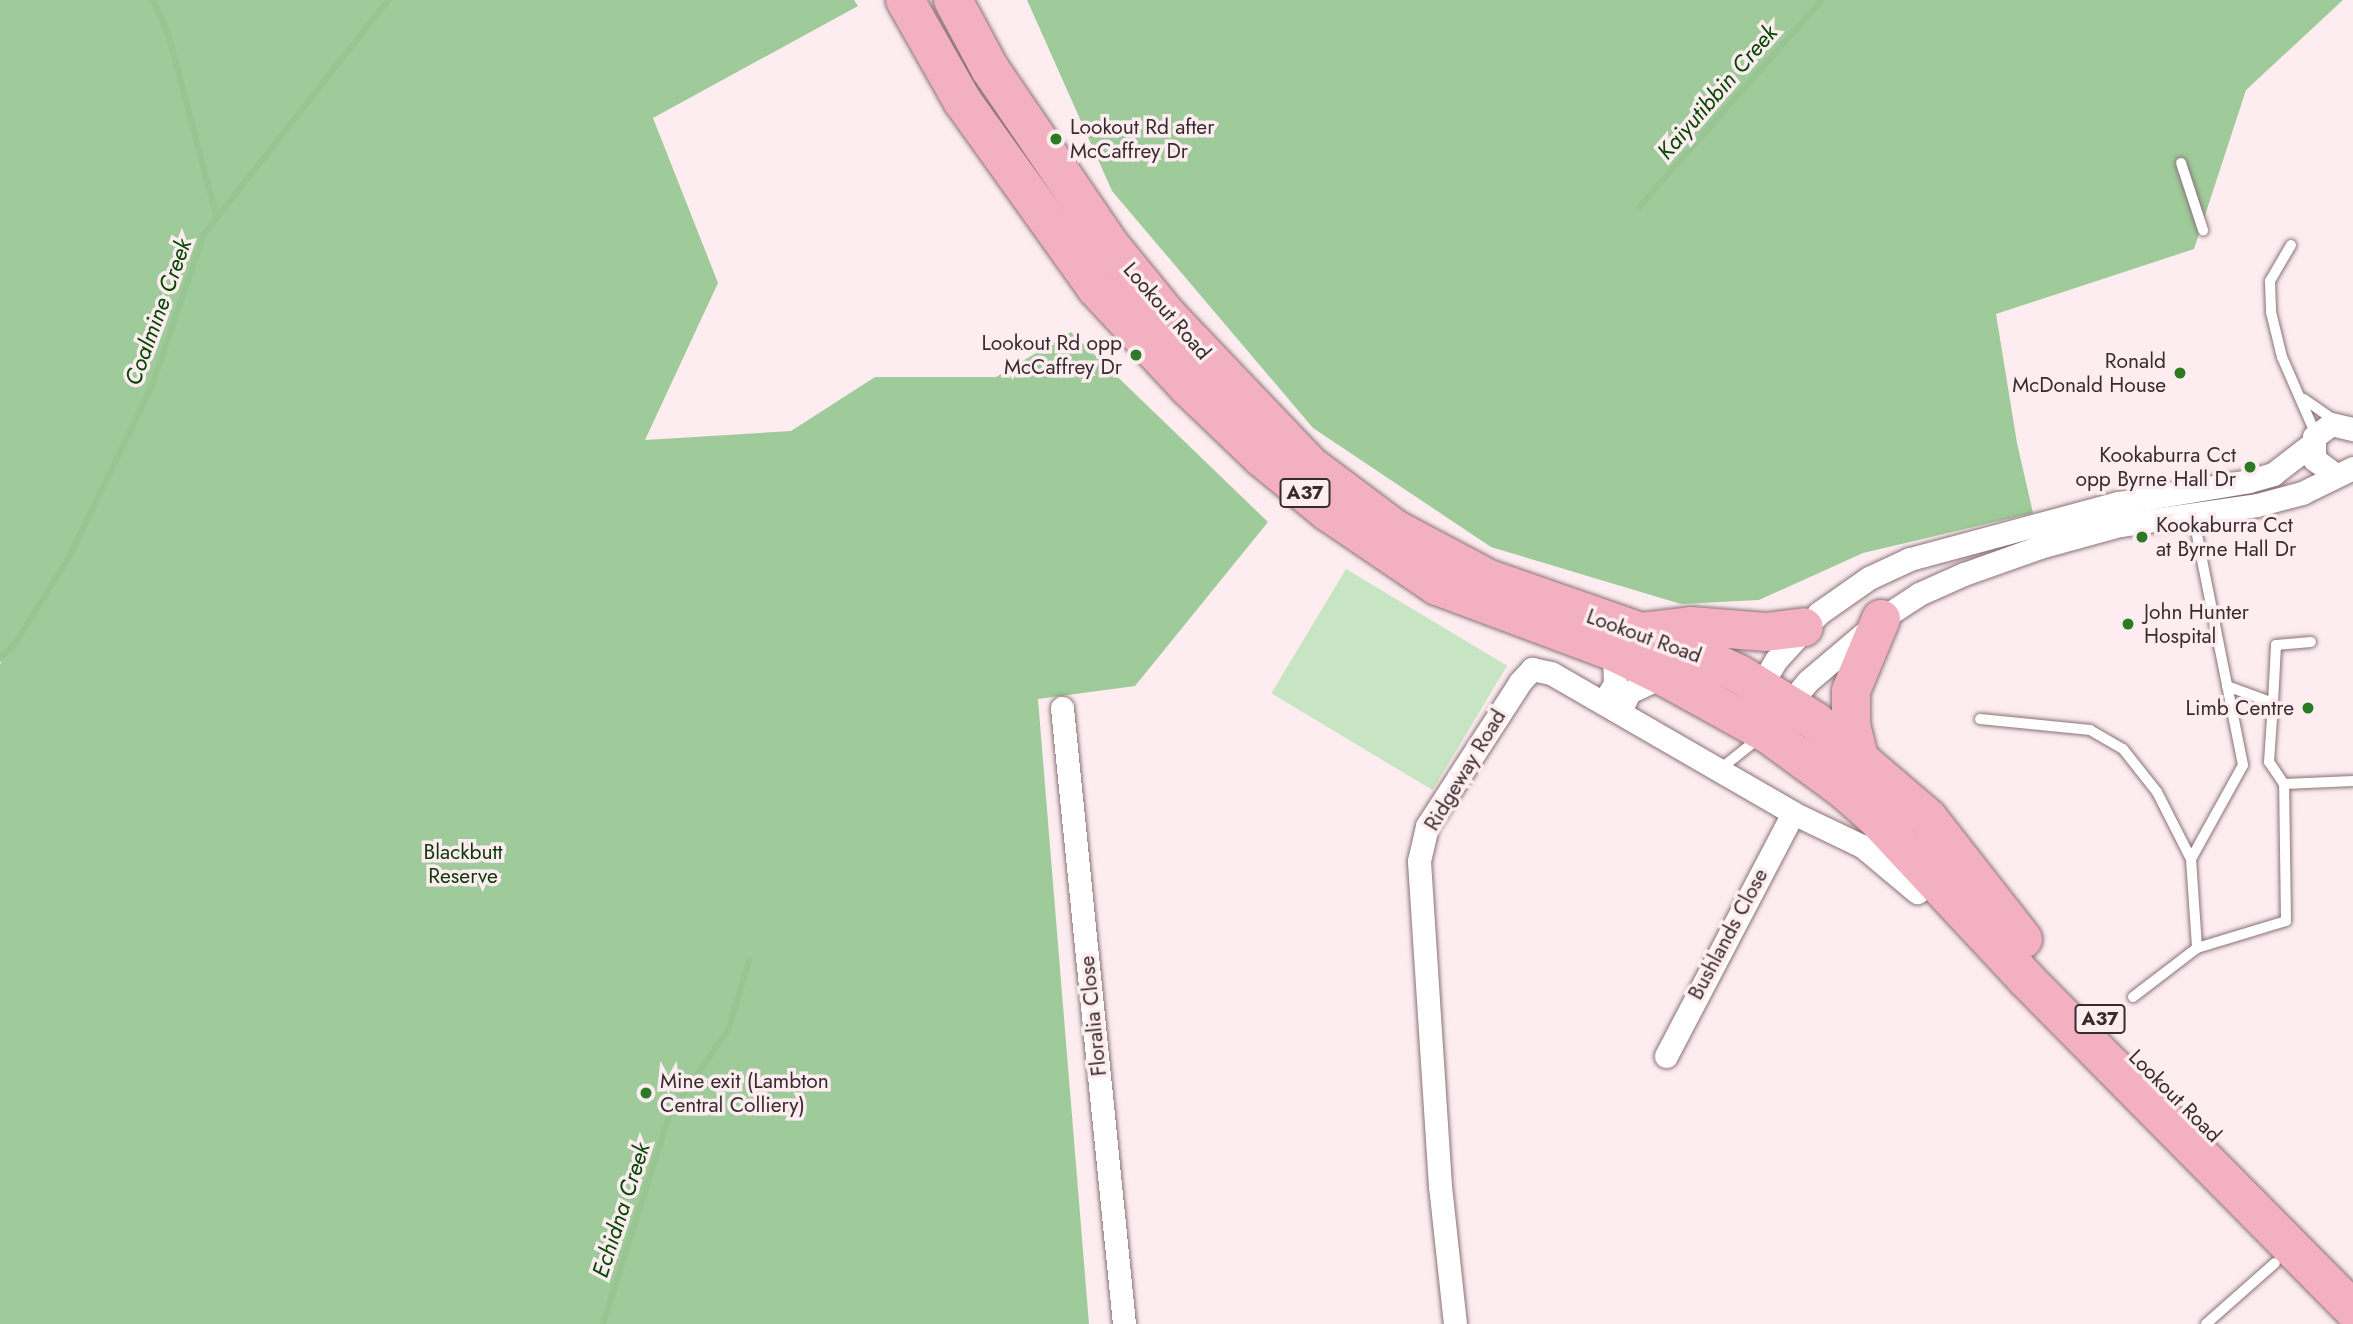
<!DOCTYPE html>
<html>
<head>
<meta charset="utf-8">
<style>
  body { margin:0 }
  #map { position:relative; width:2353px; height:1324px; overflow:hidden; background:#fdedf0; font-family:Jost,sans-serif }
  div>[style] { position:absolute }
  .green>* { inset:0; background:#c7e5c3; transform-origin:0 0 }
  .forest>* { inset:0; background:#9ecb99 }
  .stream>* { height:6px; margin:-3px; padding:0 3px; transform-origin:3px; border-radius:3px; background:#98c592 }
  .roads { filter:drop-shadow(0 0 2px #897176) drop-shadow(0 0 2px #897176) }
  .lane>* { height:10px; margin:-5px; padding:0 5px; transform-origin:5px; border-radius:5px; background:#fff }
  .street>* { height:23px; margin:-11.5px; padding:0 11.5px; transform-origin:11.5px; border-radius:11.5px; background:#fff }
  .highway>* { height:38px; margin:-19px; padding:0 19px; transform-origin:19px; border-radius:19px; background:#f3b0c0 }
  .dots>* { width:19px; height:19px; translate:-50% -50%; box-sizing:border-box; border:4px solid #fdedf0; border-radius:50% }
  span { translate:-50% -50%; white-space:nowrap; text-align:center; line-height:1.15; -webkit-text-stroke:7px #fdedf0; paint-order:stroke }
  .shield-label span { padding:2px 5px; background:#fdedf0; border:2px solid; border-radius:5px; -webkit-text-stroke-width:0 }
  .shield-label { font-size:19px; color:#362b2e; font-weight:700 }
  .poi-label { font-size:21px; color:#362b2e }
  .left { translate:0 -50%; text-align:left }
  .right { translate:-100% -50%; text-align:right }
  .street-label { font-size:21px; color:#362b2e }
  .park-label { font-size:21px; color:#0a3805 }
  .water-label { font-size:23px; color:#054600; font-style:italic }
</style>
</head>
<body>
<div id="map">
  <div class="green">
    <div style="left:1346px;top:569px;width:188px;height:145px;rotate:31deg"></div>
  </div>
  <div class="forest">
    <div style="clip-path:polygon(0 0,854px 0,858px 6px,653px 118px,718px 283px,645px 440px,791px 431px,875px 377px,996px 377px,1071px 332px,1268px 522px,1135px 686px,1038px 699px,1089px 1324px,0 1324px,0 664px,12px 648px,0 656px)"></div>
    <div style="clip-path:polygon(1027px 0,2343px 0,2246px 90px,2194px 249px,1996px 314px,2017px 443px,2033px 513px,1863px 553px,1759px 600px,1681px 604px,1491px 547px,1313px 428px,1112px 191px)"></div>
  </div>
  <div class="stream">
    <div style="left:153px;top:0;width:36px;rotate:66deg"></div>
    <div style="left:168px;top:33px;width:191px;rotate:75.2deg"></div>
    <div style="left:1639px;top:207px;width:276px;rotate:-48.5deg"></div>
    <div style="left:0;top:659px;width:20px;rotate:-45deg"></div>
    <div style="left:14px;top:645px;width:102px;rotate:-57.9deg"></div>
    <div style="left:68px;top:559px;width:190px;rotate:-64.1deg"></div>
    <div style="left:151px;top:388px;width:163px;rotate:-71deg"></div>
    <div style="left:204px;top:234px;width:298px;rotate:-51.8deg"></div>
    <div style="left:603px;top:1324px;width:218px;rotate:-72.4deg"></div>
    <div style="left:669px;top:1116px;width:107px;rotate:-55.7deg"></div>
    <div style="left:729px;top:1028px;width:71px;rotate:-73.6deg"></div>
  </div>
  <div class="roads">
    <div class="lane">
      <div style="left:2181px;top:163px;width:71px;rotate:71.8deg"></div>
      <div style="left:2291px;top:245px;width:42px;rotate:120.3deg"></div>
      <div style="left:2270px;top:281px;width:31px;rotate:88deg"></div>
      <div style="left:2271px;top:312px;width:46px;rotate:76.3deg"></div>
      <div style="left:2282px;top:357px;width:85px;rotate:66.4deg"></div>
      <div style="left:2304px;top:399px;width:39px;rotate:35deg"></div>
      <div style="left:2273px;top:703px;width:58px;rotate:-87deg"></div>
      <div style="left:2276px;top:645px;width:35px;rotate:-5deg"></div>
      <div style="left:1980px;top:719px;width:111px;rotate:5.7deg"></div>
      <div style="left:2090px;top:730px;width:38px;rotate:30deg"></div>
      <div style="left:2123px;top:749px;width:55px;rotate:51.7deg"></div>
      <div style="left:2157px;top:792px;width:75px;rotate:63.1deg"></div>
      <div style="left:2191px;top:859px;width:89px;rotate:86.1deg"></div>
      <div style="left:1719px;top:770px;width:51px;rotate:-38.7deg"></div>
      <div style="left:2284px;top:784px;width:69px;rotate:-2.5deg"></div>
      <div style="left:2191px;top:859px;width:107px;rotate:-61deg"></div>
      <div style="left:2243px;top:765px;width:256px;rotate:-101.3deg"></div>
      <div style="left:2133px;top:997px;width:81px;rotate:-37.4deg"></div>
      <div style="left:2197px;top:948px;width:93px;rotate:-16.9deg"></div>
      <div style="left:2286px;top:921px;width:137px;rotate:-90.8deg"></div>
      <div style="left:2284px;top:784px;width:27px;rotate:-124deg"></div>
      <div style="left:2269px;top:762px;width:59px;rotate:-86.1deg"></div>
      <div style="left:2273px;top:703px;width:49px;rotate:-159.7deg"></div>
      <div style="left:2206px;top:1324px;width:92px;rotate:-41.5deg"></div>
    </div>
    <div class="street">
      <div style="left:2334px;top:474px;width:25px;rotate:-143deg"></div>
      <div style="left:2314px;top:459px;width:22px;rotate:-90deg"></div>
      <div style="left:2314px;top:437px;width:21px;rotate:-37deg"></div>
      <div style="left:2331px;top:424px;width:23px;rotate:13deg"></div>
      <div style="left:1755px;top:695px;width:41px;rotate:-59deg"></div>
      <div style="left:1776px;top:660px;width:64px;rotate:-47.5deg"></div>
      <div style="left:1819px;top:613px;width:61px;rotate:-35deg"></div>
      <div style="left:1869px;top:578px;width:45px;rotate:-24.9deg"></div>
      <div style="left:1910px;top:559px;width:215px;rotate:-15.1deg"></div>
      <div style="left:2118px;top:503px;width:133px;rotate:-9.5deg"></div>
      <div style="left:2249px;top:481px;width:25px;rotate:-16deg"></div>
      <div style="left:2273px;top:474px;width:49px;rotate:-37.6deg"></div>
      <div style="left:1603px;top:703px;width:22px;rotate:-58deg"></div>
      <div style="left:1615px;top:684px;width:32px;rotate:-92deg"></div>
      <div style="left:1062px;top:708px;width:619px;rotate:84.25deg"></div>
      <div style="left:1620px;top:712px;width:22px;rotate:-66deg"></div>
      <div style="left:1629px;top:692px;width:38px;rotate:-25deg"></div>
      <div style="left:1782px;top:712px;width:40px;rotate:-50deg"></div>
      <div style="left:1808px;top:681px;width:96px;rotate:-40.3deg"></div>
      <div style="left:1881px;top:619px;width:45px;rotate:-33.3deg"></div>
      <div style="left:1919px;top:594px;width:49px;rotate:-24deg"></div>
      <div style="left:1964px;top:574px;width:81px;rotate:-19.6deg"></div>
      <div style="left:2040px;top:547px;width:83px;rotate:-15.4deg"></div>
      <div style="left:2120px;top:525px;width:138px;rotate:-8.3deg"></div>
      <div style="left:2257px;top:505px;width:47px;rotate:-14.9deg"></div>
      <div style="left:2302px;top:493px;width:57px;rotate:-26.1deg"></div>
      <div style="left:1666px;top:1056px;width:274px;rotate:-62.4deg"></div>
      <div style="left:1455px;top:1324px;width:139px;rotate:-96.2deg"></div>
      <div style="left:1440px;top:1186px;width:326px;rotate:-93.7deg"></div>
      <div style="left:1419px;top:861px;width:36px;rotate:-77deg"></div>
      <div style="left:1427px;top:826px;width:171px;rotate:-57.1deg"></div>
      <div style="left:1520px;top:682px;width:18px;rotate:-47deg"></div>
      <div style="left:1532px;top:669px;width:19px;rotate:12deg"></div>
      <div style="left:1551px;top:673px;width:280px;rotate:30deg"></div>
      <div style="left:1793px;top:813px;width:76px;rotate:25.6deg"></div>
      <div style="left:1862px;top:846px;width:72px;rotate:39.9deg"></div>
    </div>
    <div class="highway">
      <div style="left:905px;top:0;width:117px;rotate:60.4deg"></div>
      <div style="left:963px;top:102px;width:229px;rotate:54.4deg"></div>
      <div style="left:1096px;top:288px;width:134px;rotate:47.1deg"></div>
      <div style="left:1187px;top:386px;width:103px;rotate:43.8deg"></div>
      <div style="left:1261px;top:457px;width:87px;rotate:39.4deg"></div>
      <div style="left:1328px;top:512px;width:132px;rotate:34.2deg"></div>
      <div style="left:1437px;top:586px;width:189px;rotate:20.4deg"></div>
      <div style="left:1614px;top:652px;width:55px;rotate:26.1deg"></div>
      <div style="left:1663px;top:676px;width:120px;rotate:28.9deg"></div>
      <div style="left:1768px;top:734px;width:93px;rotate:36.3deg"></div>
      <div style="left:1843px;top:789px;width:44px;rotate:41.3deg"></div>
      <div style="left:1876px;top:818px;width:220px;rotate:47deg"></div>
      <div style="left:2026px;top:979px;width:465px;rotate:45.3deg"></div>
      <div style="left:953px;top:0;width:78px;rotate:61.8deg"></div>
      <div style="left:990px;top:69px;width:213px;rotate:55.7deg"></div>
      <div style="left:1110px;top:245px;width:92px;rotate:50.8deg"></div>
      <div style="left:1168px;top:316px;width:207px;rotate:46.4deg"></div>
      <div style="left:1311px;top:466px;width:105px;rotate:36.9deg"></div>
      <div style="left:1395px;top:529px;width:106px;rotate:28deg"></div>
      <div style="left:1489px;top:579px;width:192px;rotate:19.2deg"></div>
      <div style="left:1670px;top:642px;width:76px;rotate:24.9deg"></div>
      <div style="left:1739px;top:674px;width:89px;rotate:31.7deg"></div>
      <div style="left:1815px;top:721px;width:149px;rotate:40.6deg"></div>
      <div style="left:1928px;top:818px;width:154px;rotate:51.9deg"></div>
      <div style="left:1648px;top:631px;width:43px;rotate:-6.6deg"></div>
      <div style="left:1691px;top:626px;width:75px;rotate:4.6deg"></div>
      <div style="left:1766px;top:632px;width:38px;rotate:-7deg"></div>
      <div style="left:1858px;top:753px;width:29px;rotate:-104deg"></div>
      <div style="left:1851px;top:725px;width:34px;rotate:-90deg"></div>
      <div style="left:1851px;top:691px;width:78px;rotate:-67.4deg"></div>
    </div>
  </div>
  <div class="dots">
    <div style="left:1056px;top:139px;background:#2c7b24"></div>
    <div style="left:1136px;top:355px;background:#2c7b24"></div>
    <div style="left:2180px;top:373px;background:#2c7b24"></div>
    <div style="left:2250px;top:467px;background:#2c7b24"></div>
    <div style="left:2142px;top:537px;background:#2c7b24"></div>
    <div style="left:2128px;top:624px;background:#2c7b24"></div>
    <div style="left:2308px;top:708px;background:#2c7b24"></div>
    <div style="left:646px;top:1093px;background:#2c7b24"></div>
  </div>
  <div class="shield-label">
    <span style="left:1305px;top:493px">A37</span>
    <span style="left:2100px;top:1019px">A37</span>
  </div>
  <div class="poi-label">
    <span class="left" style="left:1070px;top:139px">Lookout Rd after<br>McCaffrey Dr</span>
    <span class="right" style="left:1122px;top:355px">Lookout Rd opp<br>McCaffrey Dr</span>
    <span class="right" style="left:2166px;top:373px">Ronald<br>McDonald House</span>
    <span class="right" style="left:2236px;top:467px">Kookaburra Cct<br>opp Byrne Hall Dr</span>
    <span class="left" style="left:2156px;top:537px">Kookaburra Cct<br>at Byrne Hall Dr</span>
    <span class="left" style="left:2144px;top:624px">John Hunter<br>Hospital</span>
    <span class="right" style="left:2294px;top:708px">Limb Centre</span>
    <span class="left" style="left:660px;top:1093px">Mine exit (Lambton<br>Central Colliery)</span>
  </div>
  <div class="street-label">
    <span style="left:1167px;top:311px;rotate:49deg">Lookout Road</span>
    <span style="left:1644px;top:636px;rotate:20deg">Lookout Road</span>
    <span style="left:1465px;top:770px;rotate:-59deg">Ridgeway Road</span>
    <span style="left:1728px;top:934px;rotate:-62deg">Bushlands Close</span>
    <span style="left:1093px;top:1016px;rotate:-96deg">Floralia Close</span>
    <span style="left:2175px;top:1096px;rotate:45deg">Lookout Road</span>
  </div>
  <div class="park-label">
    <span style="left:463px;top:864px">Blackbutt<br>Reserve</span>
  </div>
  <div class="water-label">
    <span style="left:1717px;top:92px;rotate:-49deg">Kaiyutibbin Creek</span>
    <span style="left:158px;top:312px;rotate:-70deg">Coalmine Creek</span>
    <span style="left:621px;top:1210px;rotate:-72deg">Echidna Creek</span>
  </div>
</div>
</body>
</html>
